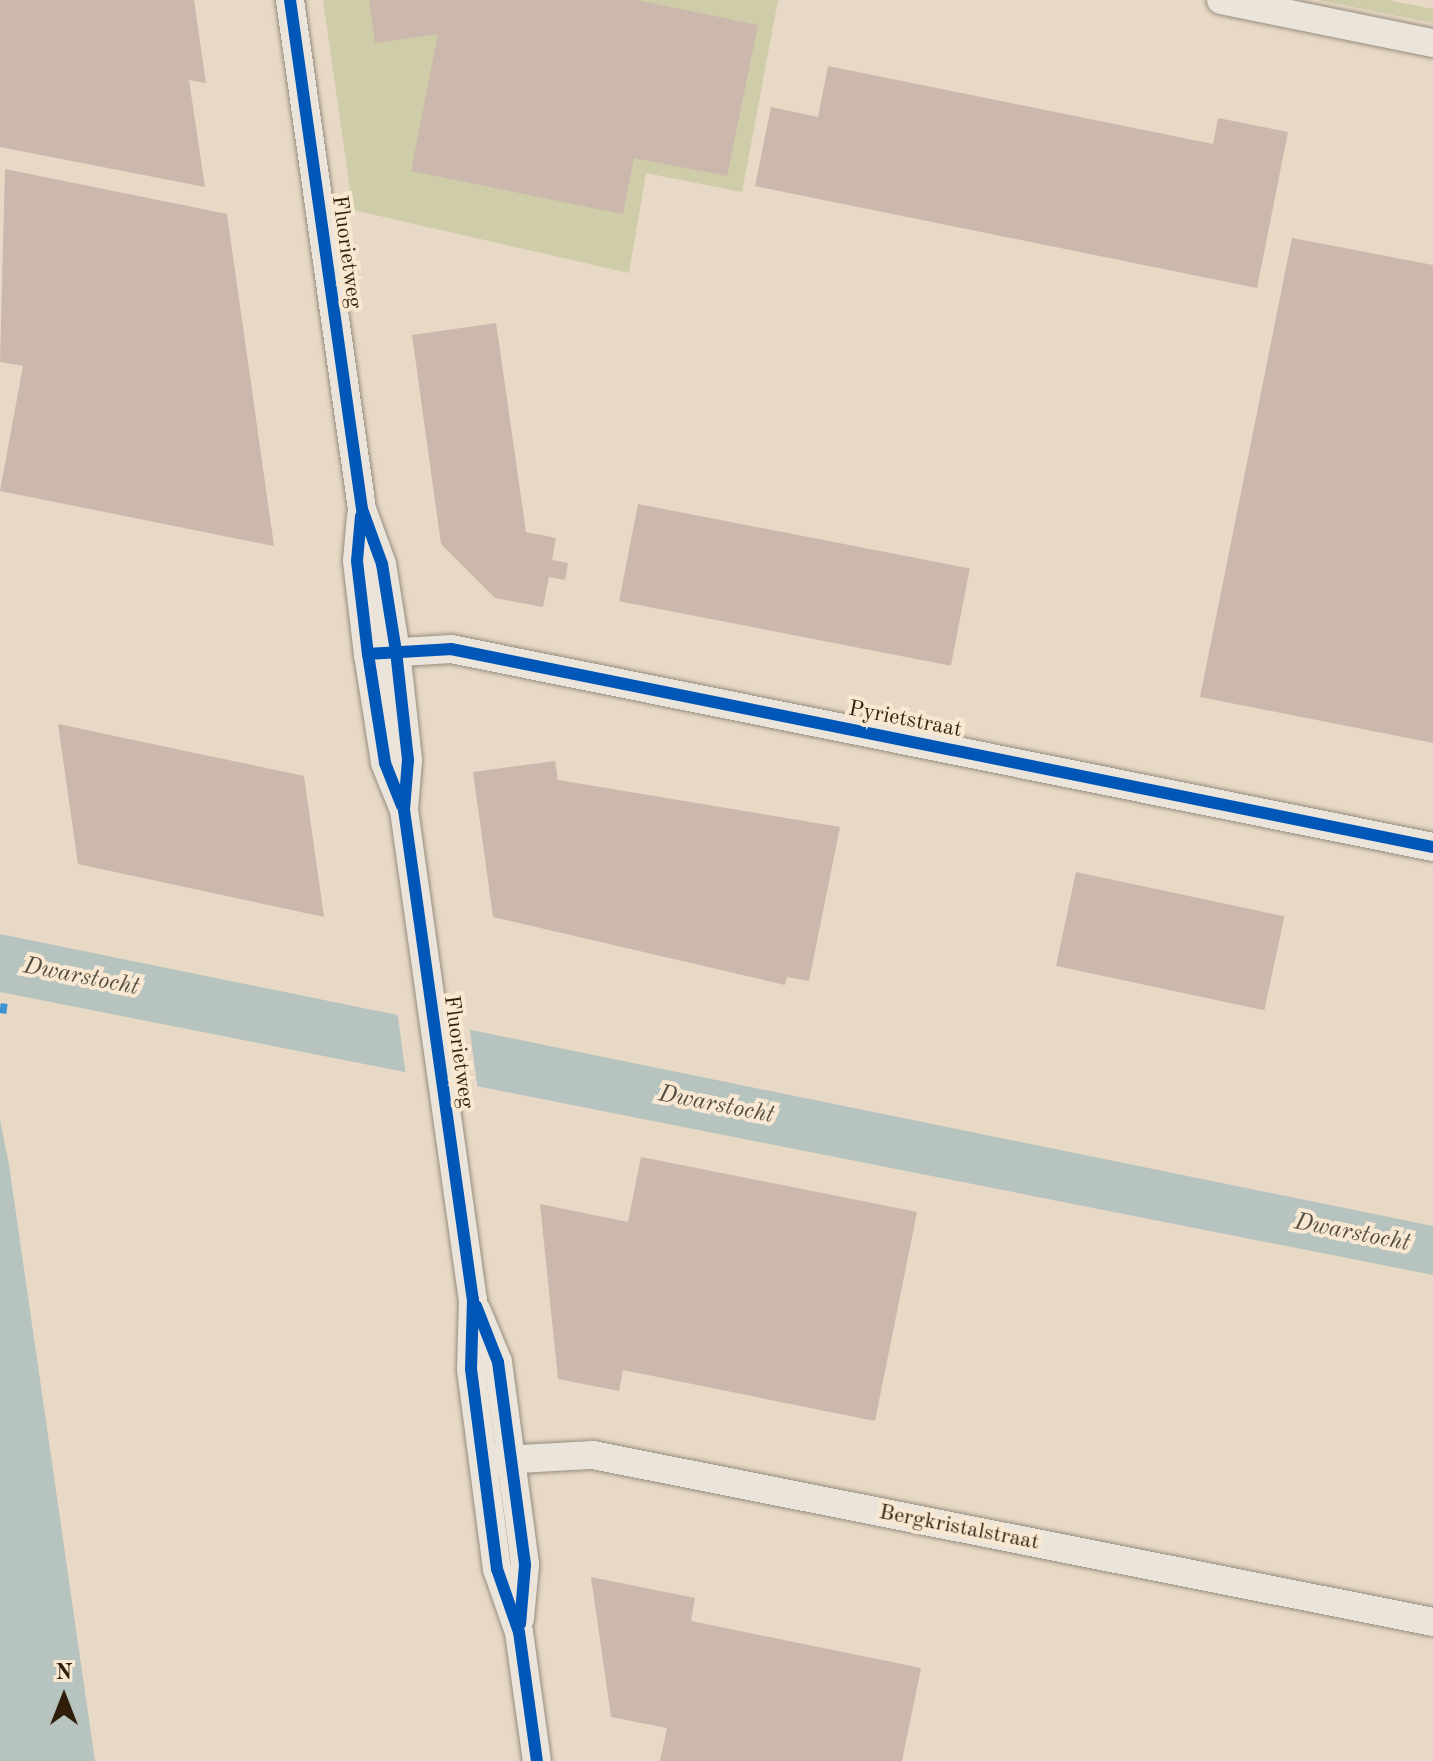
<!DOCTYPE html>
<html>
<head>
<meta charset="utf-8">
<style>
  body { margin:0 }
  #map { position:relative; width:1433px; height:1761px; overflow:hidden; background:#e7d9c6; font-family:"Old Standard TT",serif }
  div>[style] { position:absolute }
  .green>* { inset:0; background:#cecca9 }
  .water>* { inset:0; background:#b6c3be }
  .pier>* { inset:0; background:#e7d9c6 }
  .building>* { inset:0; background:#cbb7ac; transform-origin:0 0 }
  .roads { filter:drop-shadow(0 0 2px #968c7f) drop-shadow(0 0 2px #968c7f) }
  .street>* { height:28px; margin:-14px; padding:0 14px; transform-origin:14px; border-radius:14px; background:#ebe4da }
  .quiet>* { height:10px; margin-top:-5px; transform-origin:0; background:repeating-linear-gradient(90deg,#3d94d2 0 20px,transparent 0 30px) }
  .cycleway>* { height:12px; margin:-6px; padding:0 6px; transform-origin:6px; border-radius:6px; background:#0057b8 }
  span { translate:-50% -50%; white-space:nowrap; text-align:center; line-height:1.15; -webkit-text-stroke:8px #f8e8d2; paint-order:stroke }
  .street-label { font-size:22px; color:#301e0d }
  .water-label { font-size:24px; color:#524c41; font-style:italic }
  .north { position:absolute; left:24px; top:1657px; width:80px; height:80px; -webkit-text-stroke:6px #f8e8d2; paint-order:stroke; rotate:0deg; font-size:22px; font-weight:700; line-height:32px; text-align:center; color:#301e0d }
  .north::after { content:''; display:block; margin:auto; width:28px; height:36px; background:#301e0d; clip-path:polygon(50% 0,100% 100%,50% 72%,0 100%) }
</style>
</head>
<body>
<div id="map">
  <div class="green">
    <div style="clip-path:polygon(323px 0,778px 0,742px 192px,646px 173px,629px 273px,353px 210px)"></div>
    <div style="clip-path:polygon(1318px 0,1388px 0,1433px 9px,1433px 23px)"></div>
  </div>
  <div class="water">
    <div style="clip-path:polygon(0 934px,1433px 1226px,1433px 1275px,0 992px)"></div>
    <div style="clip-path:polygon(0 1120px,9px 1165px,95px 1761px,0 1761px)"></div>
  </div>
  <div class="pier">
    <div style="clip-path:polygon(397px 1009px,469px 1024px,478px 1091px,406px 1077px)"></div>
  </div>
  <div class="building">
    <div style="clip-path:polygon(0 0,194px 0,206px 83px,189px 80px,205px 187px,0 147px)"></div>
    <div style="clip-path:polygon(369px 0,636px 0,758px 25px,727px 176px,634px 158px,623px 214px,411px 171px,438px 34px,375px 43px)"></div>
    <div style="clip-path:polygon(828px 66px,1213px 144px,1218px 118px,1288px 132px,1257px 288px,755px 186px,771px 107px,818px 117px)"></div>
    <div style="clip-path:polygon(5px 169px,227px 214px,274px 546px,0 491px,23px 366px,0 362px)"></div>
    <div style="clip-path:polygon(1292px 238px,1433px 265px,1433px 743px,1200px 697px)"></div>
    <div style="clip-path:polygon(496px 323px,526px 532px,556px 538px,552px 560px,568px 563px,565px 580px,549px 577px,543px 607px,495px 598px,441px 544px,412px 335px)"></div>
    <div style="left:638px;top:504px;width:338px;height:99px;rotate:11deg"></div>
    <div style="clip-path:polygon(58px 724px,304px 776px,324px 917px,78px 864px)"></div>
    <div style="clip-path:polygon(555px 761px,558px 780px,840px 827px,809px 981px,787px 977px,785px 985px,493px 917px,473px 772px)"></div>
    <div style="left:1076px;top:872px;width:213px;height:96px;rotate:12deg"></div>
    <div style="clip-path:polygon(641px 1157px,917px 1212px,875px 1421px,623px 1370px,619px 1391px,558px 1379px,540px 1204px,628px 1222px)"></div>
    <div style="clip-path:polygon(591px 1577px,695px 1598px,691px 1621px,921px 1668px,902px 1761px,660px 1761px,667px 1728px,611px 1717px)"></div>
  </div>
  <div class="roads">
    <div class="street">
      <div style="left:290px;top:0;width:514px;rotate:81.95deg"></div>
      <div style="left:362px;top:509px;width:59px;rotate:70deg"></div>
      <div style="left:382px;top:564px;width:88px;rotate:80.9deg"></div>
      <div style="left:396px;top:651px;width:110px;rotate:83.7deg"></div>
      <div style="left:408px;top:760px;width:50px;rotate:94.6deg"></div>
      <div style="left:404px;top:810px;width:494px;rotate:82deg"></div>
      <div style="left:473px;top:1299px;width:70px;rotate:91.6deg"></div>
      <div style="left:471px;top:1369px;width:202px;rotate:82.6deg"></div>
      <div style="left:497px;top:1569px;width:67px;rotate:70.8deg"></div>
      <div style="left:519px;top:1632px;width:130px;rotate:82.1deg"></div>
      <div style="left:1221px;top:0;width:216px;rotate:11.5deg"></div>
      <div style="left:361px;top:516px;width:45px;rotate:95.1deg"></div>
      <div style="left:357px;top:561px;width:94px;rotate:83.3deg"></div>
      <div style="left:368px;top:654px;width:110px;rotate:81.1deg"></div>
      <div style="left:385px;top:763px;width:45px;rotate:68deg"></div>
      <div style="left:368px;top:654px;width:83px;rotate:-3.4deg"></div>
      <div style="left:451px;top:649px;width:1002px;rotate:11.4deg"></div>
      <div style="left:477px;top:1311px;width:55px;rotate:67.6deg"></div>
      <div style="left:498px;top:1362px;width:205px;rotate:82.4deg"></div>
      <div style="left:525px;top:1565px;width:54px;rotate:95.3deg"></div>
      <div style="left:484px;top:1461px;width:109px;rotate:-3.2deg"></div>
      <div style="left:593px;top:1455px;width:856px;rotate:11.24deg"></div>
    </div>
  </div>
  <div class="quiet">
    <div style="left:0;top:1008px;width:7px;rotate:8deg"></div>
  </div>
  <div class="cycleway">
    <div style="left:290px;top:0;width:514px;rotate:81.95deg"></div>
    <div style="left:362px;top:509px;width:59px;rotate:70deg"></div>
    <div style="left:382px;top:564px;width:88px;rotate:80.9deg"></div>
    <div style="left:396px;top:651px;width:110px;rotate:83.7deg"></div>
    <div style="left:408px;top:760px;width:50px;rotate:94.6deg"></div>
    <div style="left:404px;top:810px;width:494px;rotate:82deg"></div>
    <div style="left:473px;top:1299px;width:70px;rotate:91.6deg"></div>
    <div style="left:471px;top:1369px;width:202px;rotate:82.6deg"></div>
    <div style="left:497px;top:1569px;width:67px;rotate:70.8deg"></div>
    <div style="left:519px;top:1632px;width:130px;rotate:82.1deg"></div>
    <div style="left:361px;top:516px;width:45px;rotate:95.1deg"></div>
    <div style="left:357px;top:561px;width:94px;rotate:83.3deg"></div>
    <div style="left:368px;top:654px;width:110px;rotate:81.1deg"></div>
    <div style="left:385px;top:763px;width:46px;rotate:68.4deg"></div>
    <div style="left:368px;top:654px;width:83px;rotate:-3.4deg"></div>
    <div style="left:451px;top:649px;width:1002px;rotate:11.4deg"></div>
    <div style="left:476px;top:1306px;width:60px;rotate:68.6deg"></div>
    <div style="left:498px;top:1362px;width:205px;rotate:82.4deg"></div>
    <div style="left:525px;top:1565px;width:59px;rotate:94.8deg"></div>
  </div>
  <div class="street-label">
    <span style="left:346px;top:252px;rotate:82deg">Fluorietweg</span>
    <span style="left:905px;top:720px;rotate:11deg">Pyrietstraat</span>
    <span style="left:458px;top:1052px;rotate:82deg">Fluorietweg</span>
    <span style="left:959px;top:1528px;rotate:11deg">Bergkristalstraat</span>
  </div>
  <div class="water-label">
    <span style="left:81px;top:978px;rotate:11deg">Dwarstocht</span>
    <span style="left:716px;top:1106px;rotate:11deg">Dwarstocht</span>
    <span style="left:1352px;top:1234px;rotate:11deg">Dwarstocht</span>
  </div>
  <div class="north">N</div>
</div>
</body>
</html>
